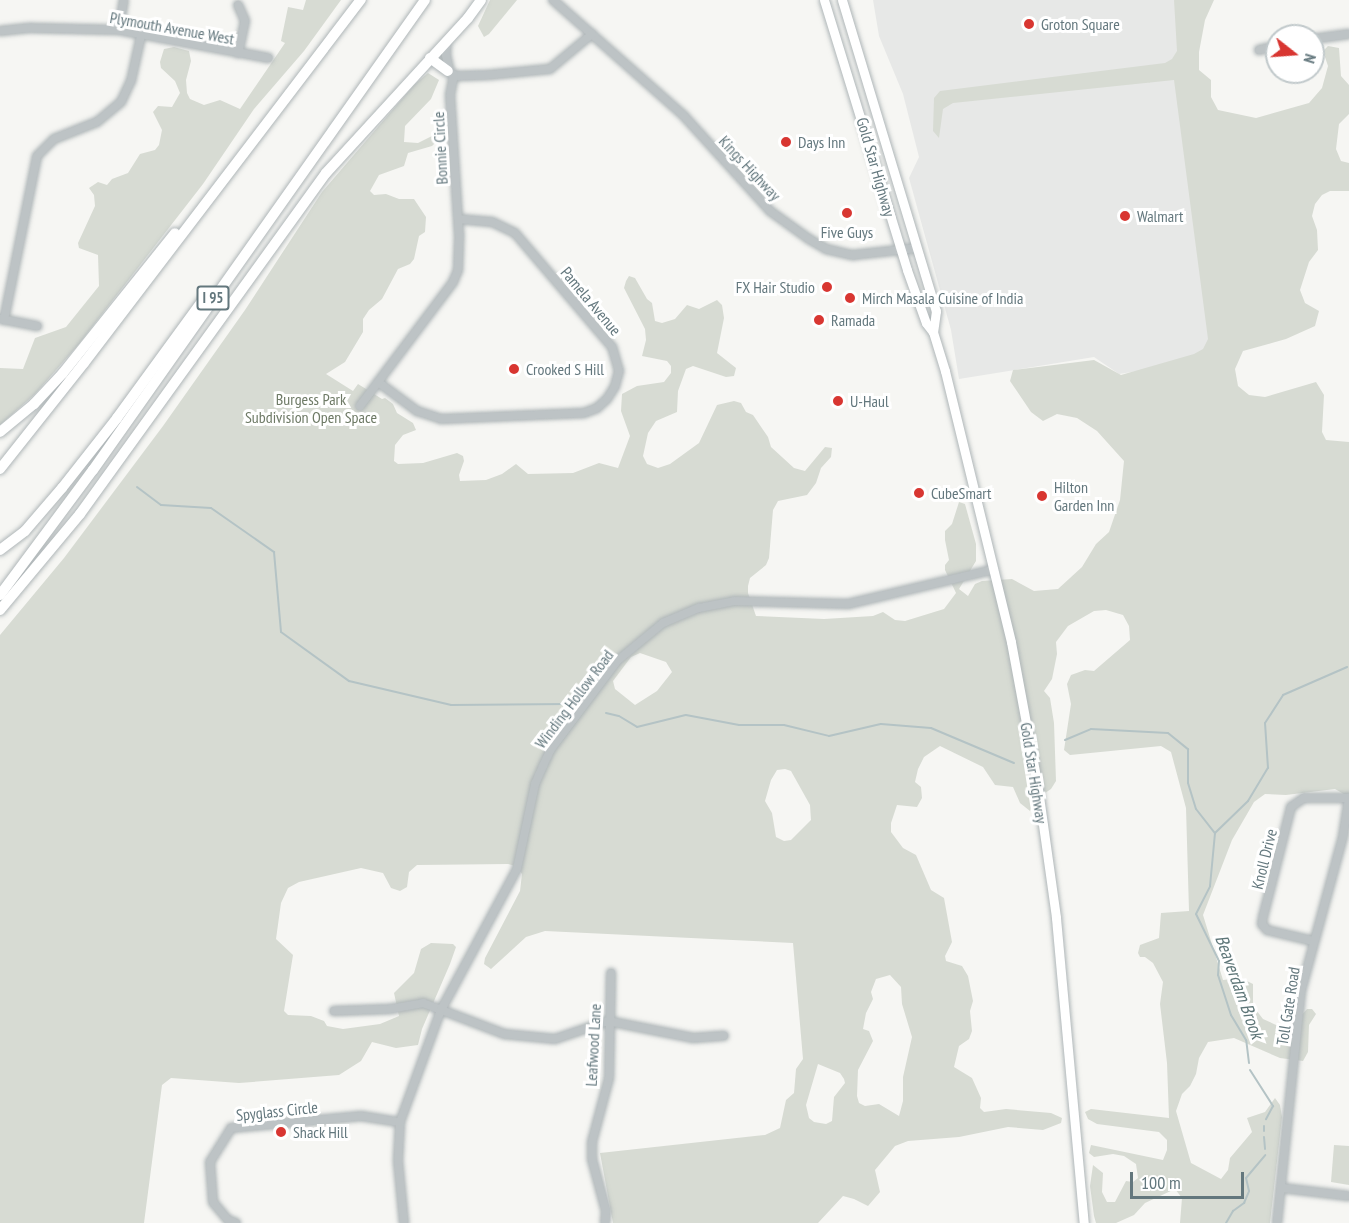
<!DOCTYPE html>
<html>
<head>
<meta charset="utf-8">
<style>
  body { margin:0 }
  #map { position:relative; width:1349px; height:1223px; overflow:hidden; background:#f6f6f3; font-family:"PT Sans Narrow",sans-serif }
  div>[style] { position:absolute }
  .built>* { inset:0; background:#e7e8e7 }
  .green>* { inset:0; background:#d7dbd3 }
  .stream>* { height:2px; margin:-1px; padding:0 1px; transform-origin:1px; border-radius:1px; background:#b4c3c5 }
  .roads { filter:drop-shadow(0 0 2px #afb6b8) drop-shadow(0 0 2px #afb6b8) }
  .minor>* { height:8px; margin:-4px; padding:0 4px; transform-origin:4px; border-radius:4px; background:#bdc3c5 }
  .major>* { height:9px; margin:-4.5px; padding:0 4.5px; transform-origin:4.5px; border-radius:4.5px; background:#fff }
  .highway>* { height:10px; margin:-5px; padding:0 5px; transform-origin:5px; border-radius:5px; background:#fff }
  .dots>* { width:16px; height:16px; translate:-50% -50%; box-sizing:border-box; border:3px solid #fff; border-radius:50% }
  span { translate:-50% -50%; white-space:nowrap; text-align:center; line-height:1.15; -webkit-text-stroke:6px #fff; paint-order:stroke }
  .shield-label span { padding:2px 4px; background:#fff; border:2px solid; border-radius:4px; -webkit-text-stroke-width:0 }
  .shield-label { font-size:15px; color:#63777d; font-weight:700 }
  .poi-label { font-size:16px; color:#63777d }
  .left { translate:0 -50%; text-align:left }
  .right { translate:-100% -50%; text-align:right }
  .street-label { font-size:16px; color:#63777d }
  .park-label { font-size:16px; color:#6e7a66 }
  .water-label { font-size:18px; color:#5e7678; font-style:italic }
  .north { position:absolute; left:1265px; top:24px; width:60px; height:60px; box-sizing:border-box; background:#fff; border:2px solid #c1c9cb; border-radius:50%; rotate:107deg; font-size:16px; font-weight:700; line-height:24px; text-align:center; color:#63777d }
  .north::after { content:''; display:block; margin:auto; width:21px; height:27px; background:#d83631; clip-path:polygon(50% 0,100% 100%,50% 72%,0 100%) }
  .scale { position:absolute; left:1130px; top:1172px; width:114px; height:27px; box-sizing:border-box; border:3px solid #63777d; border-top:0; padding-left:8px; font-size:18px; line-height:21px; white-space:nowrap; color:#63777d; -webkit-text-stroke:4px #fff; paint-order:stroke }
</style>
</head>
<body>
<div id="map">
  <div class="built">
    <div style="clip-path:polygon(873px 0,1180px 0,1215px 359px,1119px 374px,1094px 357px,959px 379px,951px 330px,909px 178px,919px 157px,903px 94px,879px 36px)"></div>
  </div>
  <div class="green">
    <div style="clip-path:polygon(306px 0,341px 0,304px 51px,254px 109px,203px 184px,78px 345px,35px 394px,0 425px,0 368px,23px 369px,35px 338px,66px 327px,99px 286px,98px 255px,79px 248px,78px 243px,95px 206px,94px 195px,89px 188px,98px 182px,107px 185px,112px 179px,128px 173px,140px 154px,155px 150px,159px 145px,162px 130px,153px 112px,158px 106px,172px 107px,180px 93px,175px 81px,161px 68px,160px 62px,164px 49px,174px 47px,189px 51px,191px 61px,186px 80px,187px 93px,190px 99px,204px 105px,220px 100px,240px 109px,285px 43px,281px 41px,288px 7px,303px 10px)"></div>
    <div style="clip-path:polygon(490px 0,517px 0,489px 34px,484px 37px,478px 26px)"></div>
    <div style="clip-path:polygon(evenodd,1174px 0,1214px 0,1205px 20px,1199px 52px,1199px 70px,1211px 80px,1211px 97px,1218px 110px,1256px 118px,1309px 103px,1322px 88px,1328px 66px,1323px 51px,1328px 46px,1339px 48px,1341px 76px,1349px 85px,1349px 114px,1339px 124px,1336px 149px,1341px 161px,1349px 163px,1349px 191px,1330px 191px,1322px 195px,1315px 204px,1312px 216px,1317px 230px,1318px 250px,1309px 262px,1300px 290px,1305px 303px,1319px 311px,1315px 326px,1286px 339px,1243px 351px,1235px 369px,1238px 386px,1249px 395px,1265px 397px,1316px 382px,1324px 395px,1322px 432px,1326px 440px,1349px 442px,1349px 797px,1335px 789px,1286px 795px,1265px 794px,1254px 802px,1232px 840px,1203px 915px,1223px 980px,1241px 978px,1253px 984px,1253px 1006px,1263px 1019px,1285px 1029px,1293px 1025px,1307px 1009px,1312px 1009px,1316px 1014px,1309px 1025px,1308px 1052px,1303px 1061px,1280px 1058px,1234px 1038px,1208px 1042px,1199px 1058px,1196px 1074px,1190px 1086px,1182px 1094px,1176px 1111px,1191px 1163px,1221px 1179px,1228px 1170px,1230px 1158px,1252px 1132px,1247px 1118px,1265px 1112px,1275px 1098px,1280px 1105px,1282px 1117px,1270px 1223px,1180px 1223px,1182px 1198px,1175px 1189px,1145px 1203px,1134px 1215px,1116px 1223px,1096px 1223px,1094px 1216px,1090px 1186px,1093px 1165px,1103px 1173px,1102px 1192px,1107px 1202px,1115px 1202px,1126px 1181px,1133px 1182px,1138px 1178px,1136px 1164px,1124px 1156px,1113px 1154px,1094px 1157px,1089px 1153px,1091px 1145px,1163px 1160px,1167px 1150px,1167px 1140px,1159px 1132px,1097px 1124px,1088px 1119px,1085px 1112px,1091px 1109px,1169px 1118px,1167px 1063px,1160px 1004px,1163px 982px,1153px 963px,1145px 957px,1140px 957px,1138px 953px,1140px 945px,1159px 938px,1161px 913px,1189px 911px,1186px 808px,1171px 752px,1161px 746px,1070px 755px,1064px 750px,1071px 704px,1067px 684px,1071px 675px,1085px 670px,1094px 671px,1130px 640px,1129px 626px,1123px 615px,1106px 610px,1094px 611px,1068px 626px,1056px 642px,1057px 654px,1052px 679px,1044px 691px,1050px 698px,1054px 723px,1056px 781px,1051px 789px,1033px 801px,1030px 811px,1020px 803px,1013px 787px,995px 785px,983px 767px,940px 746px,924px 757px,918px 769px,915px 782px,921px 787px,922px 798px,917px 807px,897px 805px,891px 823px,891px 832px,903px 848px,916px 855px,931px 890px,944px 898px,952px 942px,945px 956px,946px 961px,962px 966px,968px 976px,973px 1001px,970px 1011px,972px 1031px,969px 1039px,959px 1046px,954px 1067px,972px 1078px,981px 1098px,980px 1108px,984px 1112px,1006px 1109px,1051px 1113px,1062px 1118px,1061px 1123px,1043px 1130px,1008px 1127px,959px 1137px,908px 1141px,895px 1146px,875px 1170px,880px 1192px,868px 1206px,854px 1199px,843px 1196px,818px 1223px,613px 1223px,600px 1153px,765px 1135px,780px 1128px,786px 1100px,794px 1093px,796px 1069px,803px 1059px,793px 943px,545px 931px,526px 937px,491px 969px,484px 964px,485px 958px,520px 891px,522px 874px,516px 866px,508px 864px,417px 865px,409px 872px,407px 887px,400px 891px,391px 888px,383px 873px,361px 868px,299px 882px,288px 888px,281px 903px,276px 939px,293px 955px,284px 1011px,288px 1015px,311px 1016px,324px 1021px,327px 1026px,343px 1029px,380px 1024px,399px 1016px,394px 993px,414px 973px,421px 949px,431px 943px,453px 944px,456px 947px,450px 964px,422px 1029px,418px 1045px,396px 1048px,372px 1042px,361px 1061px,339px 1075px,239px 1083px,171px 1078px,162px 1085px,144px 1223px,0 1223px,0 635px,64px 558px,163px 426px,245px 310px,322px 192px,414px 85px,428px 73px,439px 80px,431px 99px,405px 126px,404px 142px,418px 143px,434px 135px,439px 136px,439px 139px,432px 146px,408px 153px,404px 166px,379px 175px,370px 191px,374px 195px,386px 194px,399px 199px,414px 199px,426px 217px,425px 232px,419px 236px,414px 259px,410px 264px,398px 269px,382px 299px,369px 310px,363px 319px,363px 332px,345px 362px,326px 374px,353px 391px,358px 384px,382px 399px,385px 398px,393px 404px,397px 413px,413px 423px,416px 430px,403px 435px,395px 445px,394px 461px,398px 464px,423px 463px,457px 453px,463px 456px,464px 461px,459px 475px,460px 481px,486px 480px,502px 474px,516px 464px,528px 474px,573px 473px,599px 463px,618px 468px,630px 436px,621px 411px,622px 394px,637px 386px,664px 382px,671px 373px,671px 366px,667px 361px,642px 356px,646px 340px,645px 329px,624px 288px,626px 281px,629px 276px,635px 278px,647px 299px,652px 303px,655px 321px,662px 323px,675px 319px,687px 305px,699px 309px,717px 300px,722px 305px,724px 318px,717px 353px,736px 368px,734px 376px,726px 377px,693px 366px,686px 369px,678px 391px,677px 412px,656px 421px,648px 433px,643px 456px,647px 464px,658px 468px,670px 464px,699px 443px,717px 405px,734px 401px,741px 403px,746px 412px,753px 415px,768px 437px,771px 447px,794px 468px,805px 471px,825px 447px,832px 448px,831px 457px,821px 468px,816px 483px,807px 495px,778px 501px,773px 510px,769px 558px,766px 565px,750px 578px,748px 586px,748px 593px,756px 616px,824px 619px,873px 616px,883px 612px,895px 620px,905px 621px,944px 609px,956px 593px,945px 570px,945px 565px,949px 560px,945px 540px,945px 531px,952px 524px,959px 502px,965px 504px,976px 544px,976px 561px,959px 589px,968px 596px,975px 584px,982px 581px,1012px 579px,1034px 591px,1058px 589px,1082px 567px,1096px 544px,1109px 532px,1120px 500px,1124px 461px,1097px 431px,1077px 418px,1057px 414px,1043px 421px,1031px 412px,1010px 381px,1013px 370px,1094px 360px,1121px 375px,1194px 354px,1203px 349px,1208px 339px,1174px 80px,953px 103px,943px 109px,939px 138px,933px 131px,934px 98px,940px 91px,1165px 63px,1172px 59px,1177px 51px,1174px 0,640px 653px,666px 662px,672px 672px,657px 691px,635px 705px,615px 689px,613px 681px,631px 657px,640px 653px,1174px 0,785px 769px,791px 771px,810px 805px,811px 820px,791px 840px,784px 841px,776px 837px,772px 813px,765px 801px,771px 780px,777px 770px,785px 769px,1174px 0,890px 975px,901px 987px,902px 1004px,912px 1037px,903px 1077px,903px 1101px,899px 1116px,879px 1104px,865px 1106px,859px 1103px,857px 1096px,858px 1070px,873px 1041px,869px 1031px,863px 1029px,866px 1013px,873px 999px,871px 992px,876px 979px,890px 975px,1174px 0,818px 1064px,840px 1073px,844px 1079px,845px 1083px,834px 1097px,832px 1121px,826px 1124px,814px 1122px,809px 1118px,806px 1105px,818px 1064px)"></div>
    <div style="clip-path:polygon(1334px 1145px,1349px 1146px,1349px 1185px,1331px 1182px)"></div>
  </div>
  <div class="stream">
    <div style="left:137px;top:487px;width:30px;rotate:37deg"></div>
    <div style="left:161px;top:505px;width:50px;rotate:3.4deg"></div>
    <div style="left:211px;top:508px;width:77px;rotate:34.9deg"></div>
    <div style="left:274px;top:552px;width:80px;rotate:85deg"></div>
    <div style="left:281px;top:632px;width:84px;rotate:35.8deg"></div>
    <div style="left:349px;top:681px;width:105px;rotate:13.2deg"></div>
    <div style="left:451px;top:705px;width:117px;rotate:-0.5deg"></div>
    <div style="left:606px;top:713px;width:13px;rotate:13deg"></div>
    <div style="left:619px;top:716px;width:21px;rotate:31deg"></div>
    <div style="left:637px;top:727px;width:50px;rotate:-13.8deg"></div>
    <div style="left:686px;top:715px;width:54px;rotate:10.7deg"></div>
    <div style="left:739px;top:725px;width:45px"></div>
    <div style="left:784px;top:725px;width:46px;rotate:13.7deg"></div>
    <div style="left:829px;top:736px;width:53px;rotate:-13deg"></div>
    <div style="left:881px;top:724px;width:50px;rotate:4.6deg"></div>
    <div style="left:931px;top:728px;width:90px;rotate:22.9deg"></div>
    <div style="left:1065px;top:740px;width:28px;rotate:-23deg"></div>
    <div style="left:1091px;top:729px;width:77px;rotate:3deg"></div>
    <div style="left:1168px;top:733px;width:26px;rotate:39deg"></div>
    <div style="left:1188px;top:749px;width:34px;rotate:90deg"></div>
    <div style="left:1188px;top:783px;width:27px;rotate:73deg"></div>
    <div style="left:1196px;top:809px;width:31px;rotate:52deg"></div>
    <div style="left:1249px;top:1063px;width:23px;rotate:-97deg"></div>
    <div style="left:1246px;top:1040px;width:29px;rotate:-121deg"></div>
    <div style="left:1231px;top:1015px;width:42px;rotate:-108deg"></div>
    <div style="left:1218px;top:975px;width:14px;rotate:-86deg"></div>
    <div style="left:1219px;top:961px;width:52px;rotate:-116.1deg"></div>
    <div style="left:1196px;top:914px;width:31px;rotate:-63deg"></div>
    <div style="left:1210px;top:886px;width:53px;rotate:-84.6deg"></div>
    <div style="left:1215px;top:833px;width:46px;rotate:-44.1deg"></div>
    <div style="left:1248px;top:801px;width:39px;rotate:-59deg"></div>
    <div style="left:1268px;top:768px;width:45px;rotate:-93.8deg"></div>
    <div style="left:1265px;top:723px;width:33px;rotate:-57deg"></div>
    <div style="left:1283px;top:695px;width:70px;rotate:-23.6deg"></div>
    <div style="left:1250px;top:1070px;width:43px;rotate:57.4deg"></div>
    <div style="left:1273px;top:1106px;width:15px;rotate:118deg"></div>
    <div style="left:1264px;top:1126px;width:5px;rotate:90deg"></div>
    <div style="left:1264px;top:1137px;width:12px;rotate:85deg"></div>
    <div style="left:1226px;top:1223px;width:14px;rotate:-60deg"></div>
    <div style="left:1233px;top:1211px;width:14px;rotate:-36deg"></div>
    <div style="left:1244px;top:1203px;width:13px;rotate:-67deg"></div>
    <div style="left:1249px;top:1191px;width:13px;rotate:-103deg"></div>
    <div style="left:1246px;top:1178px;width:30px;rotate:-50deg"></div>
  </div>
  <div class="roads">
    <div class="minor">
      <div style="left:553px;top:0;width:175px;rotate:41.5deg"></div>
      <div style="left:684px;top:116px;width:128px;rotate:47.8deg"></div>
      <div style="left:770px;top:211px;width:48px;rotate:35.7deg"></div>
      <div style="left:809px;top:239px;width:20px;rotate:30deg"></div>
      <div style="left:826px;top:249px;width:28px;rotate:13deg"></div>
      <div style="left:853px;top:255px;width:65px;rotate:-6.1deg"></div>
      <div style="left:238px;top:5px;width:17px;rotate:66deg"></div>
      <div style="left:245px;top:21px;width:33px;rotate:102deg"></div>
      <div style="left:119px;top:30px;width:30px;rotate:-81deg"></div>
      <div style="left:0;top:31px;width:31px;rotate:-6deg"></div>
      <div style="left:31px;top:28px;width:88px;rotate:1.3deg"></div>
      <div style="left:119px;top:30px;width:152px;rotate:10.6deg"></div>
      <div style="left:1313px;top:39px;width:36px;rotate:-8deg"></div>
      <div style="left:447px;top:41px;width:14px;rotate:94deg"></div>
      <div style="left:446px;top:55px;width:18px;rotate:77deg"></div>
      <div style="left:450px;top:73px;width:9px;rotate:21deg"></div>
      <div style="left:458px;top:76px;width:30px;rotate:-2deg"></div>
      <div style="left:488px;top:75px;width:62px;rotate:-5.5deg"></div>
      <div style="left:550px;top:69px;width:55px;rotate:-39.8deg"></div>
      <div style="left:1259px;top:50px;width:18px;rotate:-13deg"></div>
      <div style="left:1px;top:319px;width:37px;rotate:11deg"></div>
      <div style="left:4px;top:320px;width:167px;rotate:-78.6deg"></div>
      <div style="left:37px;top:156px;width:24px;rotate:-45deg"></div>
      <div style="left:54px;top:139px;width:46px;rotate:-21.6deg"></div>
      <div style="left:97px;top:122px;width:31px;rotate:-40deg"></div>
      <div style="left:121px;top:102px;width:23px;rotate:-65deg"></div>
      <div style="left:131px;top:81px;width:46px;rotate:-77.5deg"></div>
      <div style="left:378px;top:382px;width:49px;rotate:36.6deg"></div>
      <div style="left:417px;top:411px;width:25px;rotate:18deg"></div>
      <div style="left:441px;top:419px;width:143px;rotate:-2.4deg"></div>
      <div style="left:584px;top:413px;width:14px;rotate:-21deg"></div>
      <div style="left:597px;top:408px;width:13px;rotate:-42deg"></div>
      <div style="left:607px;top:399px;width:15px;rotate:-58deg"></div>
      <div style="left:615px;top:386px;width:16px;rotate:-75deg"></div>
      <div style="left:619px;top:371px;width:25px;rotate:-106deg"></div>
      <div style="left:612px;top:347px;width:150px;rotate:-130.4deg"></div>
      <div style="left:515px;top:233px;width:25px;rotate:-154deg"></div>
      <div style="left:492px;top:222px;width:34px;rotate:-175deg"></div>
      <div style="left:360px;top:406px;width:155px;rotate:-53.1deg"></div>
      <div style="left:453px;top:282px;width:13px;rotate:-67deg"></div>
      <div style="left:458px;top:270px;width:36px;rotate:-88deg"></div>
      <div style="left:459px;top:234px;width:139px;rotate:-93.7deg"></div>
      <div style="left:450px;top:95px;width:20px;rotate:-79deg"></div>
      <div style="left:1313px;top:941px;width:47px;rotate:-166.6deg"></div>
      <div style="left:1267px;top:930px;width:8px;rotate:-130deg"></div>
      <div style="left:1262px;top:924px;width:7px;rotate:-82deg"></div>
      <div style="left:1263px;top:917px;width:114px;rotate:-75.7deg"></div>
      <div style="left:1291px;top:807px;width:16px;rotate:-35deg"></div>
      <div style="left:1304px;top:798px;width:45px"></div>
      <div style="left:334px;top:1011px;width:56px;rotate:-2deg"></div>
      <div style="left:390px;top:1009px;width:34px;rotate:-10deg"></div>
      <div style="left:423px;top:1003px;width:87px;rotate:20.9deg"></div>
      <div style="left:504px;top:1034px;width:51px;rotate:5.6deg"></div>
      <div style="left:555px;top:1039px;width:56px;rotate:-18.8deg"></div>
      <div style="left:608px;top:1021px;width:87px;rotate:11.3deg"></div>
      <div style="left:693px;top:1038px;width:31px;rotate:-4deg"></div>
      <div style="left:1282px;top:1188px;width:67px;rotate:6.8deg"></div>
      <div style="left:236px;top:1223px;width:9px;rotate:-159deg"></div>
      <div style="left:228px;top:1220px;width:23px;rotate:-130deg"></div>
      <div style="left:213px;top:1202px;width:40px;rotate:-94.3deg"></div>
      <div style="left:210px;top:1162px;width:40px;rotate:-58deg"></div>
      <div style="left:231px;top:1128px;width:131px;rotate:-5.3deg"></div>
      <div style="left:361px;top:1116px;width:39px;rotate:9deg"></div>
      <div style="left:404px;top:1223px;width:62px;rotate:-95.5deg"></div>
      <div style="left:398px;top:1161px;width:39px;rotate:-87deg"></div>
      <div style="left:400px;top:1122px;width:119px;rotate:-69.9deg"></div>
      <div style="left:441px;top:1010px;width:160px;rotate:-61.7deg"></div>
      <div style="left:517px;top:869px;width:87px;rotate:-78deg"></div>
      <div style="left:535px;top:784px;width:20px;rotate:-66deg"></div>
      <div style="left:543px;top:766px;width:19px;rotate:-65deg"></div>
      <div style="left:551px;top:749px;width:110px;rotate:-53.1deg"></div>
      <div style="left:617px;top:661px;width:60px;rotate:-39.6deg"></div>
      <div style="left:663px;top:623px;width:39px;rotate:-23deg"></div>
      <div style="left:699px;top:608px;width:36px;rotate:-11deg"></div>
      <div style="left:734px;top:601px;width:114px;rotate:1.5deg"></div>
      <div style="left:848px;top:604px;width:148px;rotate:-13.3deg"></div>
      <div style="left:605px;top:1223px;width:12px;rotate:-85deg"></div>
      <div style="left:606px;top:1211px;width:54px;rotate:-105.1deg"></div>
      <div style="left:592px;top:1159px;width:17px;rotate:-90deg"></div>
      <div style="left:592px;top:1142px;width:66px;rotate:-75.1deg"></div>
      <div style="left:609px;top:1078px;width:105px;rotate:-88.9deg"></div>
      <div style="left:1277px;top:1223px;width:233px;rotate:-84.1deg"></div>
      <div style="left:1301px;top:991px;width:161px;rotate:-74.8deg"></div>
      <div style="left:1343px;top:836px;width:39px;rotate:-81deg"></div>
    </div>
    <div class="major">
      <div style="left:824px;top:0;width:282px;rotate:72.9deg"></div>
      <div style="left:907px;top:270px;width:56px;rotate:70.3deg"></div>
      <div style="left:926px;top:323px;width:11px;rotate:52deg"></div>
      <div style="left:933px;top:332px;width:41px;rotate:72.9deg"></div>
      <div style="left:945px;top:371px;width:279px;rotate:76.3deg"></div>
      <div style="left:1011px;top:642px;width:142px;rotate:79.5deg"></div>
      <div style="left:1037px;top:782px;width:137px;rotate:82deg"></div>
      <div style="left:1056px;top:918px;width:306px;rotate:84.8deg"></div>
      <div style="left:842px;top:0;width:325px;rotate:73.2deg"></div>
      <div style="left:936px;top:311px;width:21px;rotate:98deg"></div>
    </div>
    <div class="highway">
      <div style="left:430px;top:58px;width:22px;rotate:36deg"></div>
      <div style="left:0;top:432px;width:44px;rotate:-39.5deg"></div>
      <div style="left:34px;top:404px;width:42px;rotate:-46.9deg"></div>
      <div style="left:63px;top:373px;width:179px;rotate:-51.3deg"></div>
      <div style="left:0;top:469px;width:135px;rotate:-51.6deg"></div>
      <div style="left:84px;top:363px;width:457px;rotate:-52.7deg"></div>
      <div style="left:0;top:550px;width:31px;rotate:-37deg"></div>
      <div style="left:25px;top:531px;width:57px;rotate:-49.3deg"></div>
      <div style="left:62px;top:488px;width:89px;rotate:-51.8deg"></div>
      <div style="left:117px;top:418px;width:146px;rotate:-53.9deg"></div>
      <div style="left:0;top:595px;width:156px;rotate:-53.4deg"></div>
      <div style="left:93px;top:470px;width:575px;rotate:-54.76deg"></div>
      <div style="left:0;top:610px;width:125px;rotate:-50.2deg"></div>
      <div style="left:80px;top:514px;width:420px;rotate:-54.2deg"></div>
      <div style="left:326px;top:173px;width:210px;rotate:-47.5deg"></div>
      <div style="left:468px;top:18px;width:22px;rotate:-54deg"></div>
    </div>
  </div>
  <div class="dots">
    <div style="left:1029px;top:24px;background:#d83631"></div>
    <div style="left:786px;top:142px;background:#d83631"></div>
    <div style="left:847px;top:213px;background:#d83631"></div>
    <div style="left:1125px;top:216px;background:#d83631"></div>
    <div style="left:827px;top:287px;background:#d83631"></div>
    <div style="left:850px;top:298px;background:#d83631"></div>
    <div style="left:819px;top:320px;background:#d83631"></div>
    <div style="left:514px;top:369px;background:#d83631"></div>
    <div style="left:838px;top:401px;background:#d83631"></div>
    <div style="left:919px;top:493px;background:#d83631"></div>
    <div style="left:1042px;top:496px;background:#d83631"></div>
    <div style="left:281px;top:1132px;background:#d83631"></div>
  </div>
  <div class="shield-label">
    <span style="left:213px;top:298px">I 95</span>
  </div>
  <div class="poi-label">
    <span class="left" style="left:1041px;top:24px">Groton Square</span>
    <span class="left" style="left:798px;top:142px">Days Inn</span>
    <span class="left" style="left:1137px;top:216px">Walmart</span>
    <span style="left:847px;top:232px">Five Guys</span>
    <span class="right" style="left:815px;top:287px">FX Hair Studio</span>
    <span class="left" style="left:862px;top:298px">Mirch Masala Cuisine of India</span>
    <span class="left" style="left:831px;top:320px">Ramada</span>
    <span class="left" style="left:526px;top:369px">Crooked S Hill</span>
    <span class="left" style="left:850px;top:401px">U-Haul</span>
    <span class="left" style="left:1054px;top:496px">Hilton<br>Garden Inn</span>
    <span class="left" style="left:931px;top:493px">CubeSmart</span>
    <span class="left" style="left:293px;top:1132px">Shack Hill</span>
  </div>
  <div class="street-label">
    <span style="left:172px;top:28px;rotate:10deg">Plymouth Avenue West</span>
    <span style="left:440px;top:148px;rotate:-93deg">Bonnie Circle</span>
    <span style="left:876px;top:167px;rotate:74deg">Gold Star Highway</span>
    <span style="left:750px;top:168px;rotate:47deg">Kings Highway</span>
    <span style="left:591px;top:301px;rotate:50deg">Pamela Avenue</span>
    <span style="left:574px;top:699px;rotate:-53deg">Winding Hollow Road</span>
    <span style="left:1034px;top:773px;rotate:81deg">Gold Star Highway</span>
    <span style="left:1264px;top:859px;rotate:-76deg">Knoll Drive</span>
    <span style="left:1288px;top:1006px;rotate:-81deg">Toll Gate Road</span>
    <span style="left:593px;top:1045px;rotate:-87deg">Leafwood Lane</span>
    <span style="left:277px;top:1111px;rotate:-6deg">Spyglass Circle</span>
  </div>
  <div class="park-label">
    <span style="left:311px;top:408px">Burgess Park<br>Subdivision Open Space</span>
  </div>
  <div class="water-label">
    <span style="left:1239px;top:987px;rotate:70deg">Beaverdam Brook</span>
  </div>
  <div class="north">N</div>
  <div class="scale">100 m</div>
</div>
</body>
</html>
